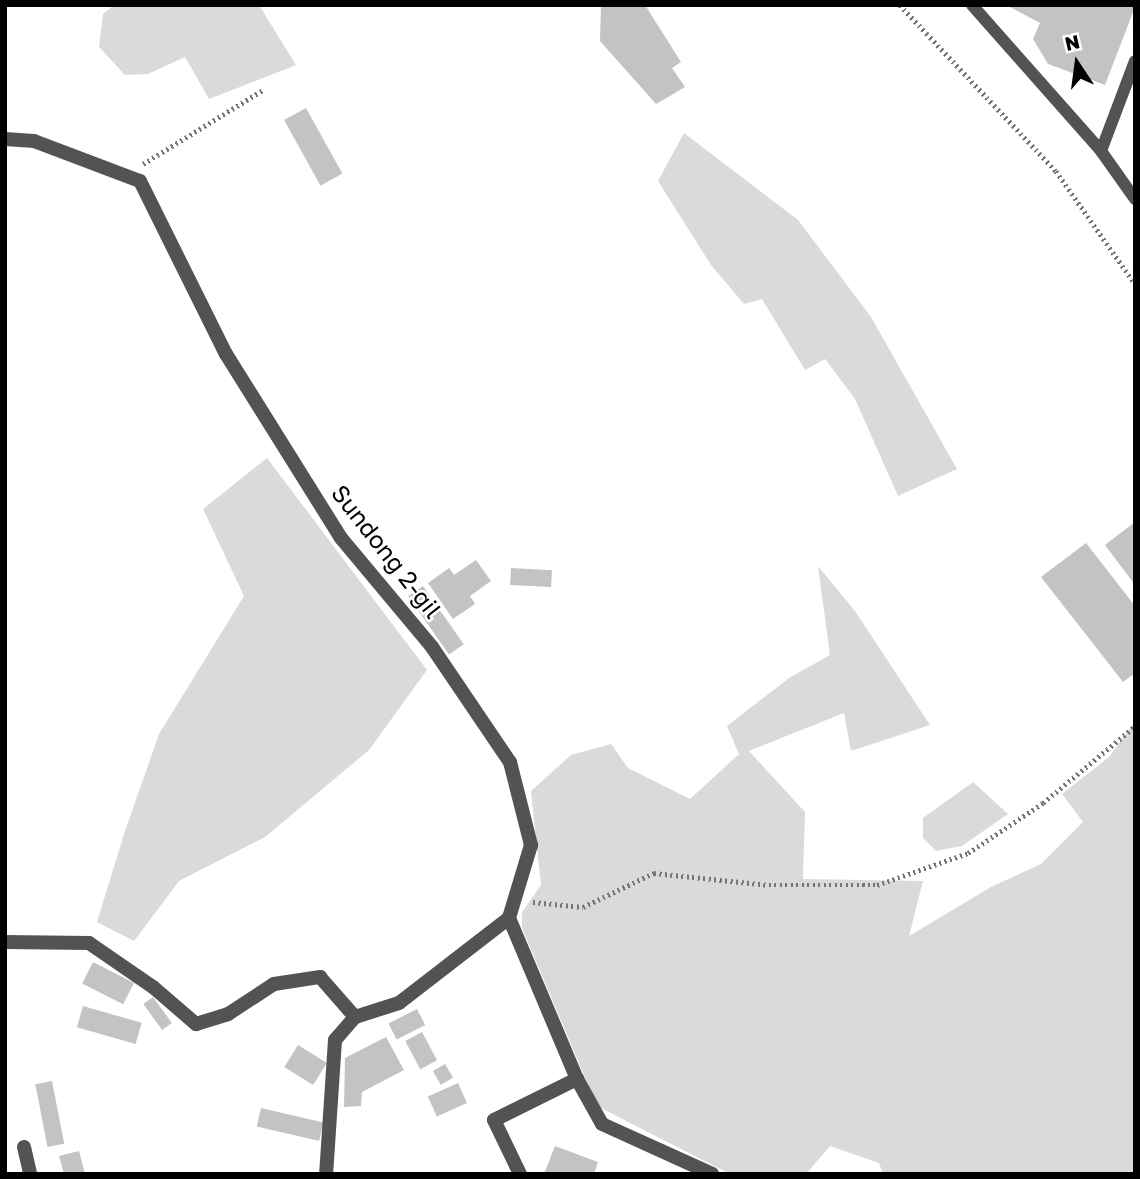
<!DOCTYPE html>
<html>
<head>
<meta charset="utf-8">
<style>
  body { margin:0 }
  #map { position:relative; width:1140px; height:1179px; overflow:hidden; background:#fff; font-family:"Golos Text",sans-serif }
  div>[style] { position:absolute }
  .green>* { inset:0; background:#dadada }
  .building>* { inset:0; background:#c3c3c3; transform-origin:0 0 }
  .path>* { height:4.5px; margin-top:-2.25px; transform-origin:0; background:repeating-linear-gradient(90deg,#757575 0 2px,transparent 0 5.5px) }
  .service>* { height:12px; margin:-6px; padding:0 6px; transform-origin:6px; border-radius:6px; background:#535353 }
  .minor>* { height:14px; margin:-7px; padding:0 7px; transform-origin:7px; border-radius:7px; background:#535353 }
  span { translate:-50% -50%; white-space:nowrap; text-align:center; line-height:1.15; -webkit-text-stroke:5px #fff; paint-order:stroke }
  .street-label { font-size:24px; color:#000 }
  .frame { position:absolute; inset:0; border:7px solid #000; pointer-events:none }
  .north { position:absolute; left:1042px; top:28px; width:70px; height:70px; -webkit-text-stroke:5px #fff; paint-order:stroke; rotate:347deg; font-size:19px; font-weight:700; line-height:28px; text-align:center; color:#000 }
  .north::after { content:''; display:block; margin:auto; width:24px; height:32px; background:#000; clip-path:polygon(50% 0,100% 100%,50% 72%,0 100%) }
</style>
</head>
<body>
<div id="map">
  <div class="green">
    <div style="clip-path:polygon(114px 5px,259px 5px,296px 65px,209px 99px,185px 57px,148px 74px,125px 75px,99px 47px,103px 14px)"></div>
    <div style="clip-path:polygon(684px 133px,798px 220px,871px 317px,957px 469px,898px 496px,855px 399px,825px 359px,805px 370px,762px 299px,744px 304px,711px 265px,658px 181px)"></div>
    <div style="clip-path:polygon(267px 458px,427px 670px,369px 750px,265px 837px,179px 881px,134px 941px,97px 922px,125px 831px,159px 734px,244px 596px,203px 509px)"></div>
    <div style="clip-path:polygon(818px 566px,855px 611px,930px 725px,851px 751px,844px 713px,749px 751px,805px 812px,803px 879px,923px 881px,909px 936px,991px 887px,1041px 864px,1083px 822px,1062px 794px,1109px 757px,1135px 721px,1135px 1174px,883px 1174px,879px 1163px,830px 1146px,806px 1174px,730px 1174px,597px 1106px,522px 928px,522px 912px,541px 885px,531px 791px,571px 755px,611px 744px,628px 768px,690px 799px,739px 754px,727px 726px,789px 678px,830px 655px)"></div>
    <div style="clip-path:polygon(973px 782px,1008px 814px,962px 846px,936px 851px,923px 838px,923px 818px)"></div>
  </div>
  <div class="building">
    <div style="clip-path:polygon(601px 5px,645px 5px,681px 62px,672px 68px,685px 87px,656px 104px,600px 41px)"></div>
    <div style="clip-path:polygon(1006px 5px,1135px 5px,1135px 7px,1105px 85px,1048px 64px,1033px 39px,1040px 23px)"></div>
    <div style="left:306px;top:108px;width:75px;height:25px;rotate:61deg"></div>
    <div style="clip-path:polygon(1135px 522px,1135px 585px,1105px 545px)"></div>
    <div style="clip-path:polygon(1086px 543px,1135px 606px,1135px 673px,1123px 682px,1041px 577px)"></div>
    <div style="clip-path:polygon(476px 560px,491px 581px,470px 596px,475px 604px,453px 619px,428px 583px,449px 568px,454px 575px)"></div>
    <div style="left:511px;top:568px;width:41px;height:17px;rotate:3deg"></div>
    <div style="left:423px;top:586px;width:71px;height:18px;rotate:55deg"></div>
    <div style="left:93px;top:962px;width:46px;height:24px;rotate:27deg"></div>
    <div style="left:153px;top:997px;width:32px;height:12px;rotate:54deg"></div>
    <div style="left:83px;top:1006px;width:61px;height:22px;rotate:16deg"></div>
    <div style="left:417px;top:1009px;width:18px;height:32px;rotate:63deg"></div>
    <div style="left:422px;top:1032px;width:32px;height:19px;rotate:62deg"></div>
    <div style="clip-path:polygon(386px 1037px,404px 1070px,362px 1092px,361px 1106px,344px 1107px,345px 1058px)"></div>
    <div style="left:298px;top:1045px;width:34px;height:26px;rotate:32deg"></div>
    <div style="left:445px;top:1064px;width:16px;height:14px;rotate:60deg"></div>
    <div style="left:52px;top:1081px;width:64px;height:17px;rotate:79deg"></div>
    <div style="left:458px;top:1083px;width:22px;height:33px;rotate:66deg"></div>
    <div style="left:261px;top:1108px;width:64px;height:19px;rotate:13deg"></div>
    <div style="clip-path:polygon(555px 1146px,598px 1162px,594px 1174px,544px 1174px)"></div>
    <div style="clip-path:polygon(79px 1151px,85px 1174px,64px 1174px,59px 1156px)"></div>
  </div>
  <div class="path">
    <div style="left:900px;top:5px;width:228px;rotate:46.8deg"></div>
    <div style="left:1056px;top:171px;width:138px;rotate:55deg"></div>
    <div style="left:143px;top:164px;width:141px;rotate:-31.7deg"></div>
    <div style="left:533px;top:902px;width:50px;rotate:5.7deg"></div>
    <div style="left:583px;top:907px;width:79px;rotate:-25.6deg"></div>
    <div style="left:654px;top:873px;width:116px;rotate:6deg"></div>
    <div style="left:769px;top:885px;width:108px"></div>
    <div style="left:877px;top:885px;width:96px;rotate:-19.4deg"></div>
    <div style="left:968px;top:853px;width:90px;rotate:-33.7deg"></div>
    <div style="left:1043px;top:803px;width:120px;rotate:-39.9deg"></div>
  </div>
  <div class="service">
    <div style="left:972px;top:5px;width:195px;rotate:48.5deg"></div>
    <div style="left:1101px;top:151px;width:59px;rotate:54.7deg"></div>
    <div style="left:1101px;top:151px;width:96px;rotate:-69.3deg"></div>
  </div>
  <div class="minor">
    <div style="left:5px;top:139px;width:29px;rotate:4deg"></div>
    <div style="left:34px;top:141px;width:113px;rotate:20.7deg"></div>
    <div style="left:140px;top:181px;width:193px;rotate:63.6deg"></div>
    <div style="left:226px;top:354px;width:217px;rotate:58deg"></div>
    <div style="left:341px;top:538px;width:142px;rotate:50.1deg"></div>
    <div style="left:432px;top:647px;width:139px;rotate:55.9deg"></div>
    <div style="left:510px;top:762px;width:86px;rotate:75.8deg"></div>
    <div style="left:531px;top:845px;width:76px;rotate:106.8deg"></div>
    <div style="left:509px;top:918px;width:139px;rotate:142.3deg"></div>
    <div style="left:399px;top:1003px;width:46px;rotate:162.3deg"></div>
    <div style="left:355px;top:1017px;width:30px;rotate:131deg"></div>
    <div style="left:335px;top:1040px;width:134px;rotate:93.8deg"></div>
    <div style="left:509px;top:918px;width:175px;rotate:67.1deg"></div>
    <div style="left:577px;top:1079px;width:51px;rotate:60.9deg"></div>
    <div style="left:602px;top:1124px;width:121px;rotate:24.4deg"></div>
    <div style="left:5px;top:942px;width:84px;rotate:0.7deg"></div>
    <div style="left:89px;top:943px;width:78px;rotate:34.5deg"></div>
    <div style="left:153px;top:987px;width:57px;rotate:40.7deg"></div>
    <div style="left:196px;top:1024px;width:34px;rotate:-17deg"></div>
    <div style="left:228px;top:1014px;width:55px;rotate:-33.1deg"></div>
    <div style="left:274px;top:984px;width:47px;rotate:-8.7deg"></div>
    <div style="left:320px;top:977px;width:53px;rotate:48.8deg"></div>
    <div style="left:24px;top:1147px;width:28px;rotate:77deg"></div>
    <div style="left:520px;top:1174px;width:60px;rotate:-115.7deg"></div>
    <div style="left:494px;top:1120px;width:93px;rotate:-26.3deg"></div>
  </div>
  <div class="street-label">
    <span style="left:387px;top:551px;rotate:52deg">Sundong 2-gil</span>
  </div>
  <div class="frame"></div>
  <div class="north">N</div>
</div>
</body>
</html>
